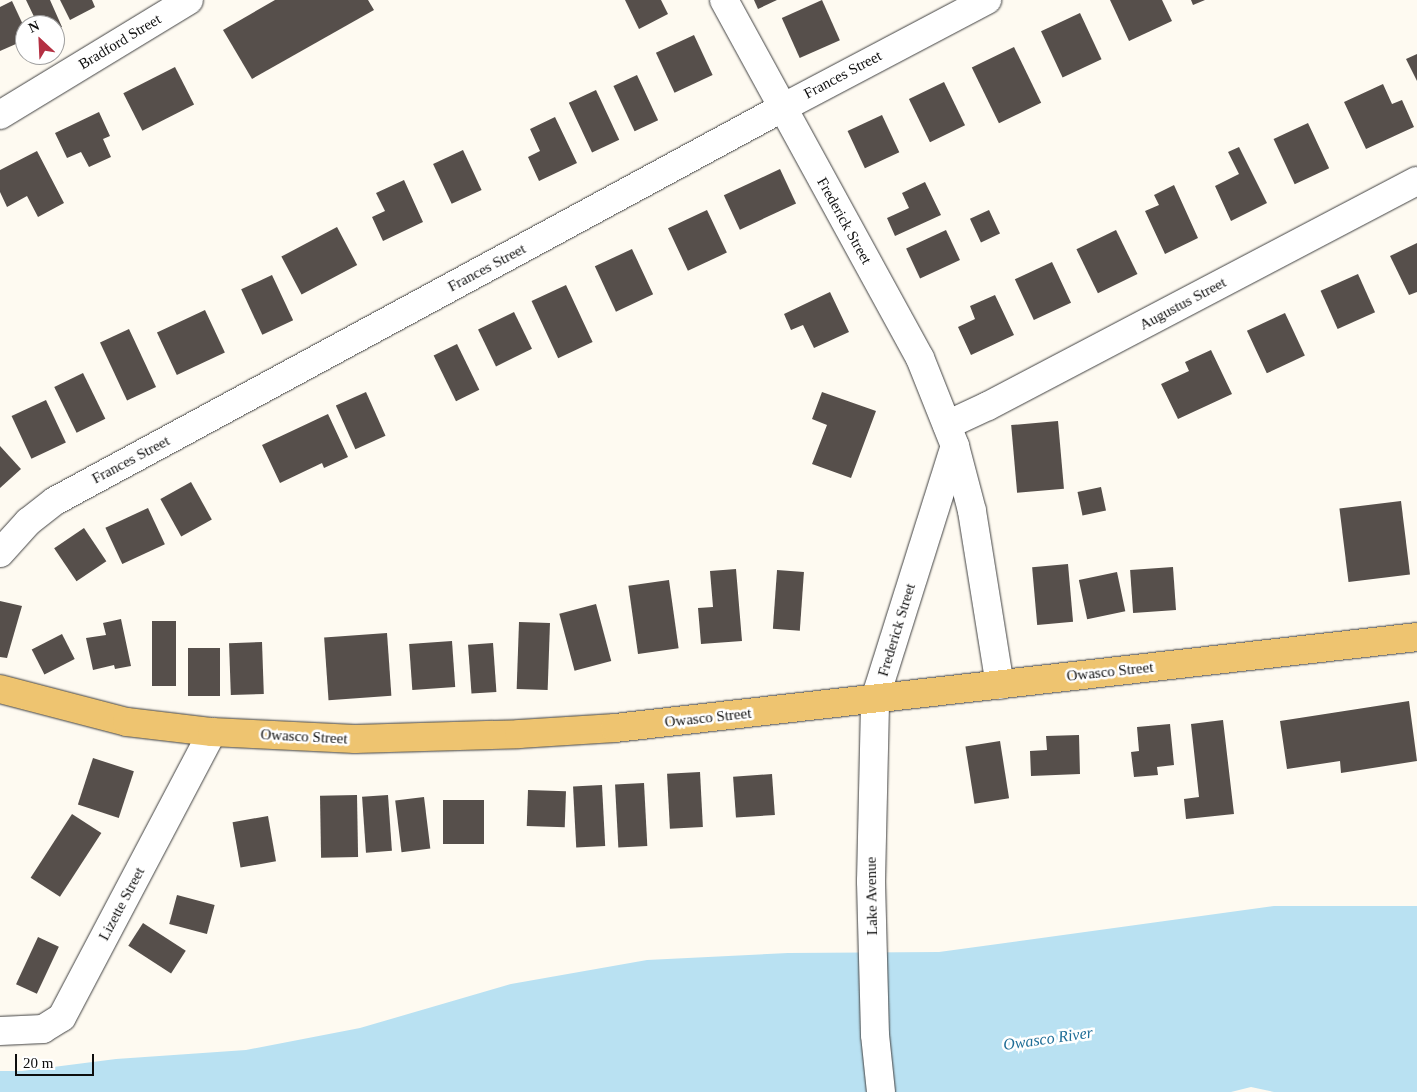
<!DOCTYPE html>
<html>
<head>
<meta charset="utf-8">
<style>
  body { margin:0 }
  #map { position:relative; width:1417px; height:1092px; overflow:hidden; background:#fefaf1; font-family:Georgia,serif }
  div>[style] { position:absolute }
  .water>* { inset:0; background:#b9e1f2 }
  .building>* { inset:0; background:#564f4b; transform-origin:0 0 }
  .roads { filter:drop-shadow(0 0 1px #414141) drop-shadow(0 0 1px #414141) }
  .minor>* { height:28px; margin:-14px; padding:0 14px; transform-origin:14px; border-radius:14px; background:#fff }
  .major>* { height:28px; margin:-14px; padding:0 14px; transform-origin:14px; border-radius:14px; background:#eec470 }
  span { translate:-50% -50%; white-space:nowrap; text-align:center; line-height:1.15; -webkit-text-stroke:5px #fff; paint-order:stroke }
  .street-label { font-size:15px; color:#0e0e0e }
  .water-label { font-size:16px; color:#206e97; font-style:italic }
  .north { position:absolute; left:15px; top:15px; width:50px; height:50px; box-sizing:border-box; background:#fff; border:1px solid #9f9f9f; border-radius:50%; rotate:335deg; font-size:14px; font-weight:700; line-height:20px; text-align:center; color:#0e0e0e }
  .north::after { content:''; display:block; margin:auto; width:18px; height:22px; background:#b43042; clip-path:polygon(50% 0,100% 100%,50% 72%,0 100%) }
  .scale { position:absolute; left:15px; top:1054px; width:79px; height:22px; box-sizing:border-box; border:2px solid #0e0e0e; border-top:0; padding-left:6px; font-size:15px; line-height:18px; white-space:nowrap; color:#0e0e0e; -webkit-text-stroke:4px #fff; paint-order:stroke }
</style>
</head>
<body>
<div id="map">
  <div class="water">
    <div style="clip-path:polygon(1274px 906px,1417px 906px,1417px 1092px,1274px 1092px,1251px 1087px,1231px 1092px,0 1092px,0 1071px,22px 1071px,116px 1059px,246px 1050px,360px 1028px,511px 984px,647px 960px,788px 953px,939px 952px)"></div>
  </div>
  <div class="building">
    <div style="clip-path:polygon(26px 0,50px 0,62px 27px,55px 30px,55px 25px,38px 25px)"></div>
    <div style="clip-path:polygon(60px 0,92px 0,95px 7px,70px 20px)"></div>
    <div style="clip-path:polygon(275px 0,368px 0,374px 10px,252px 79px,223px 30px)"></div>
    <div style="clip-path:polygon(625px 0,661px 0,668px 14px,639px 29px)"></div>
    <div style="clip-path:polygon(754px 0,777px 0,758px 9px)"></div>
    <div style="left:822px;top:0;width:44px;height:44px;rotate:66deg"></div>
    <div style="clip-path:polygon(1110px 0,1162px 0,1172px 21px,1129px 41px)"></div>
    <div style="clip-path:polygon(1191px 0,1205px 0,1193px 5px)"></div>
    <div style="clip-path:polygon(12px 1px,25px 29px,25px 40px,0 51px,0 7px)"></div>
    <div style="left:1080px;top:13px;width:51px;height:43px;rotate:65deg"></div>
    <div style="left:694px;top:35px;width:44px;height:42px;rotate:65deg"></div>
    <div style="left:1014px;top:47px;width:62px;height:47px;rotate:64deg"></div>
    <div style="clip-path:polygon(1417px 54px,1417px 81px,1406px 59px)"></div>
    <div style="left:175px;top:67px;width:42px;height:58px;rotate:63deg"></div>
    <div style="left:637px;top:75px;width:50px;height:26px;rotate:65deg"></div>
    <div style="left:944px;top:82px;width:48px;height:39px;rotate:64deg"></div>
    <div style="clip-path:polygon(1383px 84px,1392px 104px,1402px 100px,1414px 127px,1366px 149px,1344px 102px)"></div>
    <div style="left:596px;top:90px;width:55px;height:30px;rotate:65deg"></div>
    <div style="clip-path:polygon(99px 112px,110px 136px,103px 139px,111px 157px,89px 167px,81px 152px,67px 158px,55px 133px)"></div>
    <div style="left:882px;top:115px;width:41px;height:38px;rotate:65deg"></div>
    <div style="clip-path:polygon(555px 117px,577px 163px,539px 181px,528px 157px,540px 151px,530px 129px)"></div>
    <div style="left:1308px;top:123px;width:50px;height:38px;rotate:65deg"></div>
    <div style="clip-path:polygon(1239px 147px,1267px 203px,1231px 221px,1215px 186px,1239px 174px,1228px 152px)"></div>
    <div style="left:463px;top:150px;width:44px;height:33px;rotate:65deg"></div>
    <div style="clip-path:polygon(37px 151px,64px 203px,38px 217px,27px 196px,7px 207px,0 192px,0 170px)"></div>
    <div style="left:780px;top:169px;width:38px;height:62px;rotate:65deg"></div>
    <div style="clip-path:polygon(404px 180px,423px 222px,383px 241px,372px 217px,385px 211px,376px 193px)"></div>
    <div style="clip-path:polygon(925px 182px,941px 215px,895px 236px,887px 218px,909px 208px,902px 193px)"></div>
    <div style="clip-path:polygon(1174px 185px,1198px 238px,1165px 254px,1145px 211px,1159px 205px,1154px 195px)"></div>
    <div style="left:707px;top:210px;width:47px;height:43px;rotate:65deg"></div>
    <div style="left:989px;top:210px;width:26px;height:21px;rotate:65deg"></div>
    <div style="left:337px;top:227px;width:43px;height:63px;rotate:62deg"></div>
    <div style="left:946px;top:230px;width:33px;height:44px;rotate:65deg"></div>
    <div style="left:1116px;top:230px;width:49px;height:44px;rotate:64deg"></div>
    <div style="clip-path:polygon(1417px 243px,1417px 292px,1409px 295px,1390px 256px)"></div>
    <div style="left:632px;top:249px;width:50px;height:41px;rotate:65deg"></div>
    <div style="left:1052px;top:262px;width:45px;height:41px;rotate:65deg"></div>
    <div style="left:1358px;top:274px;width:42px;height:41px;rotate:66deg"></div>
    <div style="left:272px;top:275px;width:50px;height:34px;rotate:65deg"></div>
    <div style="left:566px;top:285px;width:63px;height:38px;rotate:65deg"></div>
    <div style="clip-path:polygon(830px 292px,849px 332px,814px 348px,803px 325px,791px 330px,784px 314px)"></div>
    <div style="clip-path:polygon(995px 295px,1014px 335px,971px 355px,958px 327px,975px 319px,970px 306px)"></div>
    <div style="left:205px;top:310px;width:47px;height:53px;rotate:65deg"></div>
    <div style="left:514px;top:312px;width:41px;height:40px;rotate:64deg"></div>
    <div style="left:1285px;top:313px;width:47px;height:42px;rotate:65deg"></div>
    <div style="left:129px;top:329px;width:64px;height:32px;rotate:65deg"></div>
    <div style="left:457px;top:344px;width:51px;height:26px;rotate:64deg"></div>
    <div style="clip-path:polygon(1211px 350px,1232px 394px,1178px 419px,1161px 384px,1189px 371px,1185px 362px)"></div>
    <div style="left:83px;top:373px;width:51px;height:32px;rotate:64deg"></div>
    <div style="left:366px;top:392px;width:48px;height:33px;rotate:66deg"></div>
    <div style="clip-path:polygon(822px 392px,876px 411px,851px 478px,812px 464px,827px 425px,812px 419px)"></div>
    <div style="left:46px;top:400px;width:47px;height:38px;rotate:65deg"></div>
    <div style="clip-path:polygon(328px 414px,348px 457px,324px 468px,322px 463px,280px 483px,262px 445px)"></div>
    <div style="left:1058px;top:421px;width:68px;height:47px;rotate:85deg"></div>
    <div style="clip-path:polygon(0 446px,21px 469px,0 488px)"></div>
    <div style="left:191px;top:482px;width:43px;height:35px;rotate:61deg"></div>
    <div style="left:1101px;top:487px;width:24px;height:24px;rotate:78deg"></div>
    <div style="left:1401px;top:501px;width:74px;height:62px;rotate:83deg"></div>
    <div style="left:148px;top:508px;width:40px;height:47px;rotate:65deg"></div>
    <div style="left:84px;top:528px;width:40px;height:36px;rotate:56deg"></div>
    <div style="left:1068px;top:564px;width:58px;height:36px;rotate:85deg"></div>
    <div style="left:1173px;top:567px;width:43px;height:43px;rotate:86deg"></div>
    <div style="clip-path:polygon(736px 569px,742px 641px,701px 644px,698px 608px,713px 607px,710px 571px)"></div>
    <div style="left:777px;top:570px;width:27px;height:59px;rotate:4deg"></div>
    <div style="left:1117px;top:572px;width:40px;height:39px;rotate:78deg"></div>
    <div style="left:669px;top:580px;width:69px;height:41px;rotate:82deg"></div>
    <div style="clip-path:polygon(0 601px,22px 606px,7px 658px,0 657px)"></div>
    <div style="left:596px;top:604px;width:59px;height:38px;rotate:75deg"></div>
    <div style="clip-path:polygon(121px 619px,131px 666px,115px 669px,114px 665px,93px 670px,86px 638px,106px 635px,103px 623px)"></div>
    <div style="left:152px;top:621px;width:24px;height:65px"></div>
    <div style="left:519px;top:622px;width:31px;height:67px;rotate:2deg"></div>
    <div style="left:387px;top:633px;width:63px;height:63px;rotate:86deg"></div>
    <div style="left:62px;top:634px;width:28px;height:34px;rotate:63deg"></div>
    <div style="left:452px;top:641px;width:46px;height:43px;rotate:86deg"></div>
    <div style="left:262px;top:642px;width:52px;height:33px;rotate:88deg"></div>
    <div style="left:493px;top:643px;width:49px;height:25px;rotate:86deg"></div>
    <div style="left:188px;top:648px;width:32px;height:48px"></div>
    <div style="clip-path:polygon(1409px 701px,1417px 761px,1341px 773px,1340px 761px,1287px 769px,1280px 721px)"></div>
    <div style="clip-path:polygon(1223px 720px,1234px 814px,1186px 819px,1184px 799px,1199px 797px,1191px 724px)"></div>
    <div style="clip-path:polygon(1170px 724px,1174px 765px,1157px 767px,1158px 775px,1134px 777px,1131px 752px,1139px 751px,1137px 727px)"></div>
    <div style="clip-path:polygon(1079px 735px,1080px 774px,1031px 776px,1030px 751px,1047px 750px,1046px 736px)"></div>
    <div style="left:1000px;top:741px;width:58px;height:35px;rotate:81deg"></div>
    <div style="left:93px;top:758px;width:43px;height:49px;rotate:18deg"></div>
    <div style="left:700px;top:772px;width:55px;height:33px;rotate:87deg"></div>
    <div style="left:772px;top:774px;width:41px;height:39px;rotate:86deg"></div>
    <div style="left:644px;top:783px;width:63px;height:29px;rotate:87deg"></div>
    <div style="left:602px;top:785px;width:61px;height:29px;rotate:87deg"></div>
    <div style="left:528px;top:790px;width:38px;height:36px;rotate:2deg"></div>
    <div style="left:357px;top:795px;width:62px;height:37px;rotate:89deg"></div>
    <div style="left:388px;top:795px;width:56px;height:26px;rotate:86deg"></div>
    <div style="left:424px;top:797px;width:52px;height:29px;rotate:83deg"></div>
    <div style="left:443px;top:800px;width:41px;height:44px"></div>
    <div style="left:72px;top:814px;width:35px;height:76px;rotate:33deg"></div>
    <div style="left:268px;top:816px;width:46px;height:36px;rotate:80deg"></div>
    <div style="left:177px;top:895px;width:39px;height:30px;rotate:15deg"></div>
    <div style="left:143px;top:923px;width:51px;height:27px;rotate:33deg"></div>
    <div style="left:38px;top:937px;width:23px;height:52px;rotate:25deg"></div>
  </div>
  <div class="roads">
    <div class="minor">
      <div style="left:724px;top:0;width:408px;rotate:61.3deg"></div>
      <div style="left:920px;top:358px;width:95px;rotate:68.3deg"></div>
      <div style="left:955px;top:446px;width:67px;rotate:75.3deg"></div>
      <div style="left:972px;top:511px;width:176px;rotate:80.9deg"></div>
      <div style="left:0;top:115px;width:221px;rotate:-31.3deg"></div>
      <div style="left:947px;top:425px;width:45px;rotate:-24.9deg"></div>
      <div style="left:988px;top:406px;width:484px;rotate:-27.7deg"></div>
      <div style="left:0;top:553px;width:42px;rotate:-47.9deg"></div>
      <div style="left:28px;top:522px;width:34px;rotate:-38deg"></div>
      <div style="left:55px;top:501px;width:826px;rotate:-28.39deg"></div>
      <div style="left:782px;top:108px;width:232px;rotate:-27.8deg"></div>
      <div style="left:0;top:1031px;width:43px;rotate:-2.7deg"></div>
      <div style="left:43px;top:1029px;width:22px;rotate:-32deg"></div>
      <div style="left:62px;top:1017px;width:322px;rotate:-62.2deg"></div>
      <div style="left:881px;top:1092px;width:57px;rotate:-96deg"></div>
      <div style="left:875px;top:1035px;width:154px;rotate:-91.5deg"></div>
      <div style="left:871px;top:881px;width:182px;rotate:-88.7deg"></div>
      <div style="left:875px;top:699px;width:265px;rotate:-72.5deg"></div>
    </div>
    <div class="major">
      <div style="left:0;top:689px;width:131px;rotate:14.6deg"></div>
      <div style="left:127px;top:722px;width:86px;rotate:6.7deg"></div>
      <div style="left:212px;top:732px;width:143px;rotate:2.8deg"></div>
      <div style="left:355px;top:739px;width:164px;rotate:-1.7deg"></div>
      <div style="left:519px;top:734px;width:96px;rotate:-3.6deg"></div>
      <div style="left:615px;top:728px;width:807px;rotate:-6.47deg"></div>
    </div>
  </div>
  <div class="street-label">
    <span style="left:120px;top:42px;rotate:-31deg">Bradford Street</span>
    <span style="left:843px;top:75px;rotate:-28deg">Frances Street</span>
    <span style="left:844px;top:221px;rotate:61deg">Frederick Street</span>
    <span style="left:487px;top:268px;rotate:-28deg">Frances Street</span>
    <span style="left:1183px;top:304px;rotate:-28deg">Augustus Street</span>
    <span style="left:131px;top:460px;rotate:-28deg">Frances Street</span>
    <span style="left:897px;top:630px;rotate:-73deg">Frederick Street</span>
    <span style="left:1110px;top:672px;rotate:-6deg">Owasco Street</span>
    <span style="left:708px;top:718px;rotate:-6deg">Owasco Street</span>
    <span style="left:304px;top:737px;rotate:3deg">Owasco Street</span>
    <span style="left:872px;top:896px;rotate:-91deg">Lake Avenue</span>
    <span style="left:122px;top:904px;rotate:-62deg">Lizette Street</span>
  </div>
  <div class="water-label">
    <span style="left:1048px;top:1039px;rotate:-8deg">Owasco River</span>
  </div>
  <div class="north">N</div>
  <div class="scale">20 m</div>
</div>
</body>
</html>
